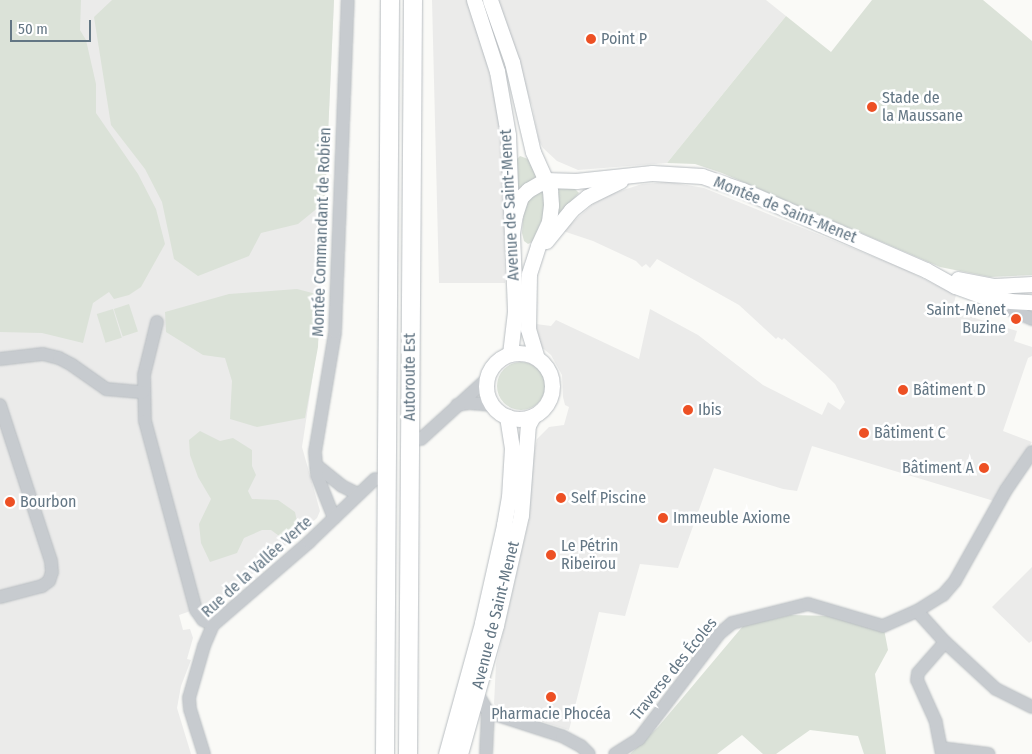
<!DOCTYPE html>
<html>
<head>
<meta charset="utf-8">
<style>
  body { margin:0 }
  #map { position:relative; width:1032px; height:754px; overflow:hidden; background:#fafaf7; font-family:"Fira Sans Condensed",sans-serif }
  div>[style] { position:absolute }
  .built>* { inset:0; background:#ebebea }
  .green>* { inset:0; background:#dbe2d8; transform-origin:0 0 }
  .round { border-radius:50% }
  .roads { filter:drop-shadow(0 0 1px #b8bdc1) drop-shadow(0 0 1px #b8bdc1) }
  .minor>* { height:12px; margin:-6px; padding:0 6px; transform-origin:6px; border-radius:6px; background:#c7cbcf }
  .major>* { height:15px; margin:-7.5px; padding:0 7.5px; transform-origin:7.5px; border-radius:7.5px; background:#fff }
  .major>.ring { margin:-7.5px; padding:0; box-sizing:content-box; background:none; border:15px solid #fff; border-radius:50% }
  .highway>* { height:18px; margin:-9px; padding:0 9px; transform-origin:9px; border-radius:9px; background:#fff }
  .dots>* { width:14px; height:14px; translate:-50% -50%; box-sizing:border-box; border:2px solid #fff; border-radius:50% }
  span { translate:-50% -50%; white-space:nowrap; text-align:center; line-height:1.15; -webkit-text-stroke:5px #fff; paint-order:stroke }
  .poi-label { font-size:16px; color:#637684 }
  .left { translate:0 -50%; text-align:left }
  .right { translate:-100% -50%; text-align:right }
  .street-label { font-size:16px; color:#637684 }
  .scale { position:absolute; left:10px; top:20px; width:81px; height:22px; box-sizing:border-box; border:2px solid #637684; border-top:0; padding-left:6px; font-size:15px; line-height:18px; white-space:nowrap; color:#637684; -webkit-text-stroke:4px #fff; paint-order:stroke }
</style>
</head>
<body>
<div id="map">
  <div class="built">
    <div style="clip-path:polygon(0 0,334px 0,319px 335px,302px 447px,320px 511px,317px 518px,223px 600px,179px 615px,183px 630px,190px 629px,193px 638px,187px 659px,191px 660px,181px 686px,177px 708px,191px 754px,0 754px)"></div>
    <div style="clip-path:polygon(432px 0,469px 0,489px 71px,502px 131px,505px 283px,439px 283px)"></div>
    <div style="clip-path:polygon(495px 0,766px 0,786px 16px,667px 163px,578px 170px,557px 161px,543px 148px,539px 141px,532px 106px)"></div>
    <div style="clip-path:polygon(669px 182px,704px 188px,904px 269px,956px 295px,952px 311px,1017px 331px,1014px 341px,1032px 347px,1032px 356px,1028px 358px,1003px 431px,1032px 442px,994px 501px,812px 446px,797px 491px,783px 489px,714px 468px,678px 568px,640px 564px,625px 616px,599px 612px,569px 730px,498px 708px,494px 704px,496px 664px,529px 519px,533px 458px,537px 439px,549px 427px,564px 425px,569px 407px,565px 405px,563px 397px,562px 375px,551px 355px,540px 346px,536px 324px,551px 326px,556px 320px,639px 359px,650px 309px,698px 335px,763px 385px,822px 415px,828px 402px,840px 410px,845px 402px,835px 384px,826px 375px,784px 338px,782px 340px,778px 337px,776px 339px,739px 305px,657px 259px,650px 268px,646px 264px,642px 267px,636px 261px,593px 241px,563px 231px,593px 204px,611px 194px,642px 184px)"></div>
    <div style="clip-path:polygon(1032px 567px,1032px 641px,1029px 643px,992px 607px)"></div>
  </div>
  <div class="green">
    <div style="clip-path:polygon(0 0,81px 0,80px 30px,86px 40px,96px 84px,96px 113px,138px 174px,156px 209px,165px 244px,141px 287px,129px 295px,114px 299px,109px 292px,93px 303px,83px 343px,42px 333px,0 332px)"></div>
    <div style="clip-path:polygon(112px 0,334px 0,325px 202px,298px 224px,261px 233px,249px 256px,198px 276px,174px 259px,162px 202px,145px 169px,111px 125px,94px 17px)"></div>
    <div style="clip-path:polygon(872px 0,983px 0,1032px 41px,1032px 275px,990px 277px,940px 267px,722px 173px,695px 164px,667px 163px,786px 16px,831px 52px)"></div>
    <div style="clip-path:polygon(520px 156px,528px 159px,537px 177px,517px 190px,516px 160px)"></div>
    <div style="clip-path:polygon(556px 187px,574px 188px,579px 193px,559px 214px,557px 212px)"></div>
    <div style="clip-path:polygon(543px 188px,545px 213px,532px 242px,528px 244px,524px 241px,522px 233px,524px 206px,527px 200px)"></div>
    <div style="clip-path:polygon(297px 289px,320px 295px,318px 347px,305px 418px,257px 427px,230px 419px,232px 381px,225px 358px,203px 355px,166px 332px,165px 312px,229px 294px)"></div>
    <div style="left:129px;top:304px;width:29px;height:16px;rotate:72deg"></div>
    <div style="left:113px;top:309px;width:30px;height:17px;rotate:73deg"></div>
    <div class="round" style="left:497px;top:362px;width:48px;height:48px"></div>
    <div style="clip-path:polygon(200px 431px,220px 441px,233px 438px,252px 450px,252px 466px,256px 475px,248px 491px,252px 499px,278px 500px,295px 512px,299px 531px,286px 541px,271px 530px,262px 530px,244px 538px,237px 553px,210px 562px,201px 543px,199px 524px,211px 499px,198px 477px,190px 455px,189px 440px)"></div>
    <div style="clip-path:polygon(790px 615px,833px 616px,884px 629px,888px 650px,875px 674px,886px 754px,864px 754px,858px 736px,810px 730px,776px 754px,763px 754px,742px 735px,717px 754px,630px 754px,658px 727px,743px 626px)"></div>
  </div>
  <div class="roads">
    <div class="minor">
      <div style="left:991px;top:301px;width:45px;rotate:23.7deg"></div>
      <div style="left:157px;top:322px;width:55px;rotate:103.8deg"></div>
      <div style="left:144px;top:375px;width:46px;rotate:88.8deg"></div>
      <div style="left:145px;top:421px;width:196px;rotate:74.9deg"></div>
      <div style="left:196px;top:610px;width:12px;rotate:55deg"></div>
      <div style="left:203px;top:620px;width:11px;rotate:27deg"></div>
      <div style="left:0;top:359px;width:43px;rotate:-6.6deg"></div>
      <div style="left:43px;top:354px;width:16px;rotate:14deg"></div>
      <div style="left:59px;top:358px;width:15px;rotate:28deg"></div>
      <div style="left:72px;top:365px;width:42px;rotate:35.2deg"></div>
      <div style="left:106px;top:389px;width:37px;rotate:5deg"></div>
      <div style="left:0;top:405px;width:164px;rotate:71.9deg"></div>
      <div style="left:51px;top:561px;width:11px;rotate:85deg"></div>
      <div style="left:52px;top:572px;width:9px;rotate:108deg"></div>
      <div style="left:49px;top:581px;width:9px;rotate:144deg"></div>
      <div style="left:42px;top:586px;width:43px;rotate:165.3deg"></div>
      <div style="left:457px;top:405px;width:12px;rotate:-9deg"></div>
      <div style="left:469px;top:403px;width:24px;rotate:5deg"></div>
      <div style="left:421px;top:439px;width:89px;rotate:-42.3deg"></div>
      <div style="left:316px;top:465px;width:33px;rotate:39deg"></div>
      <div style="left:342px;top:486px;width:18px;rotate:27deg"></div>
      <div style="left:334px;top:518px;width:46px;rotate:-111.6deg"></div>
      <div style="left:317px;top:475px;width:23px;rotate:-95deg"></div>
      <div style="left:315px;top:452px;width:122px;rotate:-80.5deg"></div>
      <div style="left:335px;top:332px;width:332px;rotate:-87.8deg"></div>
      <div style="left:917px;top:611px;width:42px;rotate:47.9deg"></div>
      <div style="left:945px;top:642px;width:69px;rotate:42.7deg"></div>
      <div style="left:996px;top:689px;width:40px;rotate:26.6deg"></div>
      <div style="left:477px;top:693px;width:22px;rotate:60deg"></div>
      <div style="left:488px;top:712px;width:78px;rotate:18deg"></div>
      <div style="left:562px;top:736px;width:21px;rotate:28deg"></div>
      <div style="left:581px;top:746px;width:11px;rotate:45deg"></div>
      <div style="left:941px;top:748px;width:48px;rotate:7.1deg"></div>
      <div style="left:204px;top:754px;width:47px;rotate:-107.3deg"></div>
      <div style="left:190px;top:709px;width:11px;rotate:-95deg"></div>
      <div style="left:189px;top:698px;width:54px;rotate:-73.9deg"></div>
      <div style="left:204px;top:646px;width:23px;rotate:-67deg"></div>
      <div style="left:213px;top:625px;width:127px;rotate:-40.8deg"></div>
      <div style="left:309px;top:542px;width:91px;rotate:-43.7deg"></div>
      <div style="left:486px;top:754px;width:42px;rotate:-87.3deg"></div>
      <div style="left:615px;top:754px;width:28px;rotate:-32deg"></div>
      <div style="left:639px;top:739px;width:132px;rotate:-52.7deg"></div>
      <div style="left:719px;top:634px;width:17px;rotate:-40deg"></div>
      <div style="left:732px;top:623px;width:78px;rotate:-14deg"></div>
      <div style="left:808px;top:604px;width:78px;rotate:16.3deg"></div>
      <div style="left:883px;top:626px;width:37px;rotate:-24deg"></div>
      <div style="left:917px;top:611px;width:31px;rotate:-32deg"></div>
      <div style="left:943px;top:595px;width:18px;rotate:-49deg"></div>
      <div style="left:955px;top:581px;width:104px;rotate:-60.7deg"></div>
      <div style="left:1006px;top:490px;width:46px;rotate:-55.6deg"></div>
      <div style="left:942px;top:754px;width:33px;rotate:-101deg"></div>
      <div style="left:936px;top:722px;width:46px;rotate:-114.3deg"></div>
      <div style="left:917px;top:680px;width:7px;rotate:-82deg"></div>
      <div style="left:918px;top:673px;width:41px;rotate:-48.9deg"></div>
    </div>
    <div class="major">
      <div style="left:474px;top:0;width:75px;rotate:72.1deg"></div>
      <div style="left:497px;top:71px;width:65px;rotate:80.2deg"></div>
      <div style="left:508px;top:135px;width:177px;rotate:87.7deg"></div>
      <div style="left:515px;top:312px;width:42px;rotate:96.8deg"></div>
      <div style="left:490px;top:0;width:66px;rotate:70.5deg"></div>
      <div style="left:512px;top:62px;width:92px;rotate:76.9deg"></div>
      <div style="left:533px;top:152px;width:42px;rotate:65.9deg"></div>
      <div style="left:550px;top:190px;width:15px;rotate:86deg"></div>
      <div style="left:551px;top:205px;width:17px;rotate:97deg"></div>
      <div style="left:549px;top:222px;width:26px;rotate:115deg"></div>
      <div style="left:538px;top:246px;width:29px;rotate:108deg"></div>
      <div style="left:529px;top:274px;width:55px;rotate:91deg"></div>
      <div style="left:528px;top:329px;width:27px;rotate:73deg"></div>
      <div style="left:512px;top:233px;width:18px;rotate:-81deg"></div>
      <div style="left:515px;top:215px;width:19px;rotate:-72deg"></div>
      <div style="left:521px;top:197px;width:10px;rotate:-45deg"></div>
      <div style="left:528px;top:190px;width:20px;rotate:-30deg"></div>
      <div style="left:545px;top:180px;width:31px;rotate:2deg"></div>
      <div style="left:576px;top:181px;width:76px;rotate:-6deg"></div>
      <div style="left:652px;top:173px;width:50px;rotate:3.4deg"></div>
      <div style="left:702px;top:176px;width:42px;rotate:19.3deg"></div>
      <div style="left:742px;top:190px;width:201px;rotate:23.5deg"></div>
      <div style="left:926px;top:270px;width:33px;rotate:29deg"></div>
      <div style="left:955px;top:286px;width:30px;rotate:20deg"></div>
      <div style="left:983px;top:296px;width:27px;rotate:10deg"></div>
      <div style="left:1010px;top:301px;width:22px;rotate:3deg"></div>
      <div style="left:546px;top:241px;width:40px;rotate:-51deg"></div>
      <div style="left:571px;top:210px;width:21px;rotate:-39deg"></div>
      <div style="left:587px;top:197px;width:37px;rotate:-26deg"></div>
      <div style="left:958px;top:279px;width:37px;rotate:11deg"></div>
      <div style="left:994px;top:286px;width:38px;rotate:-3deg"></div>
      <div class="ring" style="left:486px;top:353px;width:51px;height:51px"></div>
      <div style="left:446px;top:754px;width:136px;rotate:-74.6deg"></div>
      <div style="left:482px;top:623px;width:100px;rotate:-77.3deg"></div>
      <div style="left:504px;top:525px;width:28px;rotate:-80deg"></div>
      <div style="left:509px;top:497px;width:49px;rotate:-86.5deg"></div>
      <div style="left:512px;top:448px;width:32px;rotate:-99deg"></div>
      <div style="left:460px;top:754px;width:134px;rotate:-74.4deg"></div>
      <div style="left:496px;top:625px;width:113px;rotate:-77.2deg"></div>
      <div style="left:521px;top:515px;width:90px;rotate:-85.6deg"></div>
      <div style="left:528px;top:425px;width:10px;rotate:-61deg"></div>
    </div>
    <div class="highway">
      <div style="left:385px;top:754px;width:754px;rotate:-89.62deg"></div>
      <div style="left:408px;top:754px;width:754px;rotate:-89.62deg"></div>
    </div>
  </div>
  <div class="dots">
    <div style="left:591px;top:39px;background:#ed5024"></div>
    <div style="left:872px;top:107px;background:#ed5024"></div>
    <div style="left:1016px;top:319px;background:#ed5024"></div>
    <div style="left:903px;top:390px;background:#ed5024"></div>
    <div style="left:688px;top:410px;background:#ed5024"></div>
    <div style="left:864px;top:433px;background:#ed5024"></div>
    <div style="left:984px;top:468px;background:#ed5024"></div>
    <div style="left:561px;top:498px;background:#ed5024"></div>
    <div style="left:10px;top:502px;background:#ed5024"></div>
    <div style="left:663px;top:518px;background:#ed5024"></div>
    <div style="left:551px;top:555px;background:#ed5024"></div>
    <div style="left:551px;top:697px;background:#ed5024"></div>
  </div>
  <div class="poi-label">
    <span class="left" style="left:601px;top:39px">Point P</span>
    <span class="left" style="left:882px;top:107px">Stade de<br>la Maussane</span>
    <span class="right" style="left:1006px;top:319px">Saint-Menet<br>Buzine</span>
    <span class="left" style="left:913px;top:390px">Bâtiment D</span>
    <span class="left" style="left:698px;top:410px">Ibis</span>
    <span class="left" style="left:874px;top:433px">Bâtiment C</span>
    <span class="right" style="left:974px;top:468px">Bâtiment A</span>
    <span class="left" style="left:571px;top:498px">Self Piscine</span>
    <span class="left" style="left:20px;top:502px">Bourbon</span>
    <span class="left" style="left:673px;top:518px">Immeuble Axiome</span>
    <span class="left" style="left:561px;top:555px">Le Pétrin<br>Ribeïrou</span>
    <span style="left:551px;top:714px">Pharmacie Phocéa</span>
  </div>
  <div class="street-label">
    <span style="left:510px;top:205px;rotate:-93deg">Avenue de Saint-Menet</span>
    <span style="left:785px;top:210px;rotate:22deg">Montée de Saint-Menet</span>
    <span style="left:322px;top:232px;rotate:-88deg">Montée Commandant de Robien</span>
    <span style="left:410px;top:377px;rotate:-90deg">Autoroute Est</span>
    <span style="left:257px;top:567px;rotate:-42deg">Rue de la Vallée Verte</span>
    <span style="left:496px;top:615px;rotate:-76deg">Avenue de Saint-Menet</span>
    <span style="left:674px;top:669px;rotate:-51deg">Traverse des Écoles</span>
  </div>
  <div class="scale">50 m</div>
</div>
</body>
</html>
